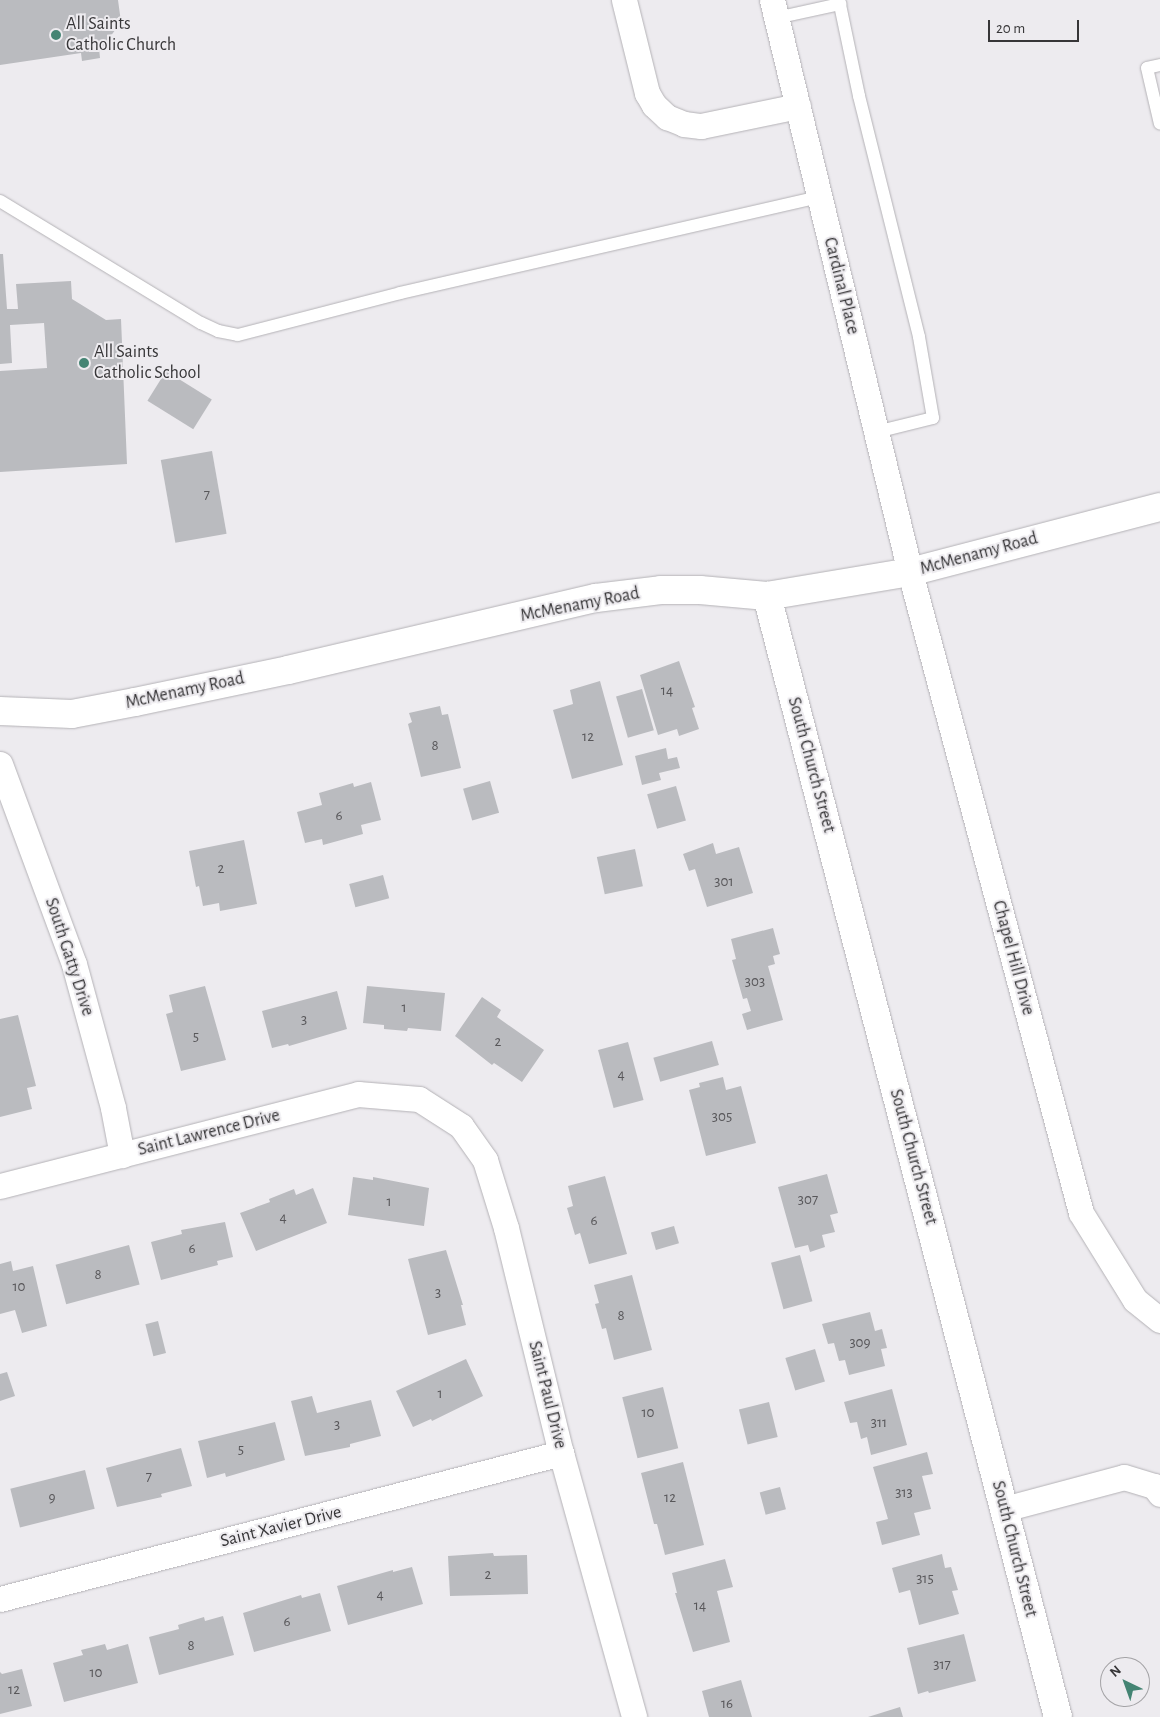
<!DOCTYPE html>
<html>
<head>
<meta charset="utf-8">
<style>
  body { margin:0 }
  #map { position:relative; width:1160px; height:1717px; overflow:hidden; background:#edebef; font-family:"Alegreya Sans",sans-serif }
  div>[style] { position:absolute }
  .building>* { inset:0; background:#babbbf; transform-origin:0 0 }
  .roads { filter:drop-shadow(0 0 1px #b4b2b6) drop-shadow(0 0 1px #b4b2b6) }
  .service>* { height:12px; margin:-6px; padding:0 6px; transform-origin:6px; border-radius:6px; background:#fff }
  .minor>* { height:25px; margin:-12.5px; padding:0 12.5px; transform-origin:12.5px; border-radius:12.5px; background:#fff }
  .tertiary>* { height:28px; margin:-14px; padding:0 14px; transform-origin:14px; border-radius:14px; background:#fff }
  .dots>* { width:14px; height:14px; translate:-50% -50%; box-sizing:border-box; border:2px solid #edebef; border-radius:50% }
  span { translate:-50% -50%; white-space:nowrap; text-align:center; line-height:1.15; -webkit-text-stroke:4px #edebef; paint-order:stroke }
  .number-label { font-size:15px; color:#58575a }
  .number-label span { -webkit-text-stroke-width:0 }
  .poi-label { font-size:18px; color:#373638 }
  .left { translate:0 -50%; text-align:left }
  .street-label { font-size:18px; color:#373638 }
  .north { position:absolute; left:1100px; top:1657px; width:50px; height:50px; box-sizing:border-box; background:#edebef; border:1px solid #a4a3a6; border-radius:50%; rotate:318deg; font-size:14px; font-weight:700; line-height:20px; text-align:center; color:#373638 }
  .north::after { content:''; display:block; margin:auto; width:18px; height:22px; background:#448473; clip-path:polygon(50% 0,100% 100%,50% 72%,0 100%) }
  .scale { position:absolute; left:988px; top:20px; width:91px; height:22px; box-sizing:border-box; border:2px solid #373638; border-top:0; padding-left:6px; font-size:15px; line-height:18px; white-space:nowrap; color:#373638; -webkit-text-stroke:4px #edebef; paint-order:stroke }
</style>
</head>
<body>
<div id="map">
  <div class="building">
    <div style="clip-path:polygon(0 0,118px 0,121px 22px,102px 48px,99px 48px,100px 58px,82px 61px,81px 53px,0 65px)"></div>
    <div style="clip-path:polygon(0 254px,3px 254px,7px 309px,18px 309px,16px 284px,71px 281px,72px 299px,106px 320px,121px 319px,127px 464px,0 472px,0 371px,47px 368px,44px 323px,10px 325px,12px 363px,0 364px)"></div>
    <div style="left:166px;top:371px;width:54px;height:35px;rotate:32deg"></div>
    <div style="left:212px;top:451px;width:84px;height:52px;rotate:80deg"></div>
    <div style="clip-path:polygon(679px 661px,695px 707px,692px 708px,699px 729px,679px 736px,677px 729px,658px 735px,640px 675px)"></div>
    <div style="clip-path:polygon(600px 681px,623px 765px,572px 779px,553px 710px,573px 704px,570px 690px)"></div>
    <div style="left:642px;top:689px;width:43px;height:27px;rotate:74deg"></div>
    <div style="clip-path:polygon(440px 706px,442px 715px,448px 714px,461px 768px,421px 777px,408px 724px,412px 722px,409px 713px)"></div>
    <div style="clip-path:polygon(666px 748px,668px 759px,677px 757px,680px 768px,659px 773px,661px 780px,642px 785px,635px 756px)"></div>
    <div style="left:490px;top:781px;width:33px;height:28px;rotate:74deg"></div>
    <div style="clip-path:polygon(371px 782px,381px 820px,361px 825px,363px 834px,323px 845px,322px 839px,305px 843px,297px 812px,322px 805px,319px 793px,353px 783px,354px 787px)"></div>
    <div style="left:676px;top:786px;width:36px;height:30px;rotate:74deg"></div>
    <div style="clip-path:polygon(244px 840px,257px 904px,220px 911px,219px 903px,203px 906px,199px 886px,196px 887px,189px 851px)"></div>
    <div style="clip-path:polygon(713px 843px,716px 854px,739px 847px,753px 893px,707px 907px,695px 869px,689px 871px,683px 854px)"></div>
    <div style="left:635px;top:849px;width:38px;height:39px;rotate:78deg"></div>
    <div style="left:383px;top:875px;width:24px;height:35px;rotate:75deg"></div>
    <div style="clip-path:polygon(773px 928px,780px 954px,773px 956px,775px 964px,768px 966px,783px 1020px,747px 1030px,742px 1014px,751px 1011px,747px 998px,743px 999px,732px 960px,736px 959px,731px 939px)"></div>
    <div style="clip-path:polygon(205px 986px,226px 1060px,181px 1071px,166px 1014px,173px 1012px,169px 995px)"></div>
    <div style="clip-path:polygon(367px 986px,445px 993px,441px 1031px,408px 1028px,407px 1031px,384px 1029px,384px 1025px,363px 1023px)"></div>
    <div style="clip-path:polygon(337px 991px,347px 1029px,289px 1046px,288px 1044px,272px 1048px,262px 1011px)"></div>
    <div style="clip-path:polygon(482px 997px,501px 1010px,497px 1017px,544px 1050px,522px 1082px,494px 1063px,492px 1065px,455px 1036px)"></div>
    <div style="clip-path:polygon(18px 1015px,36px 1086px,27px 1088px,32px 1109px,0 1117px,0 1019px)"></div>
    <div style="left:712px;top:1041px;width:25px;height:61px;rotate:74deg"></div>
    <div style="left:628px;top:1042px;width:60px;height:31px;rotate:75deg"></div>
    <div style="clip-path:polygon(723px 1077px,726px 1090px,741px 1086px,756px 1143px,706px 1156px,689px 1090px,700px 1087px,699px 1083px)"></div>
    <div style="clip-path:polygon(827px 1174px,838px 1213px,830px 1215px,835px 1232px,822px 1235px,825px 1247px,810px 1252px,808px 1245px,795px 1248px,778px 1187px)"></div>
    <div style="clip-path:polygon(605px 1176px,627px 1254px,589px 1264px,580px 1233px,575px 1235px,567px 1208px,573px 1206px,568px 1186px)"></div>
    <div style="clip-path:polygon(353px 1177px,373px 1180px,373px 1177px,429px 1188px,424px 1226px,348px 1215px)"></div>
    <div style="clip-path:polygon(313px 1188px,327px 1223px,256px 1251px,240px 1213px,270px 1202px,269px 1199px,294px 1189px,296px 1195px)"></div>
    <div style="clip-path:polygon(225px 1222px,233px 1257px,217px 1261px,218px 1265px,161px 1280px,151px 1242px,182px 1234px,181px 1230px)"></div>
    <div style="left:674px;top:1226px;width:18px;height:24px;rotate:74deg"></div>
    <div style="left:129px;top:1245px;width:41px;height:76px;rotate:75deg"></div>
    <div style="clip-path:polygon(446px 1250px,463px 1305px,461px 1305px,466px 1325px,428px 1335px,408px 1259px)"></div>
    <div style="left:800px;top:1255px;width:48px;height:30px;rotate:75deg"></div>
    <div style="clip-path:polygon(11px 1261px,13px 1271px,33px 1266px,47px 1326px,22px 1333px,15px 1310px,0 1314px,0 1264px)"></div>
    <div style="clip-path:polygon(632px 1275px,652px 1350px,614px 1360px,606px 1328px,602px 1329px,595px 1304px,599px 1303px,594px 1285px)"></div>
    <div style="clip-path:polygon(870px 1312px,875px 1331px,882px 1329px,887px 1348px,881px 1349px,885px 1366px,849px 1375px,845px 1360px,839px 1361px,834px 1343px,828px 1344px,822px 1324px)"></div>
    <div style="left:158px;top:1321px;width:33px;height:13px;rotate:76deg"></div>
    <div style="left:815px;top:1349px;width:34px;height:31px;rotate:73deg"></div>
    <div style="clip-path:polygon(466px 1359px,483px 1396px,432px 1421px,431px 1419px,413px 1427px,396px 1391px)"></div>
    <div style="clip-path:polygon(7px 1372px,15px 1396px,0 1401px,0 1374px)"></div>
    <div style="left:663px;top:1387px;width:63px;height:42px;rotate:76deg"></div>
    <div style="clip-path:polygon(892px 1389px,907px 1445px,871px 1455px,867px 1437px,861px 1439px,857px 1422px,850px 1423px,844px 1402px)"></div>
    <div style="clip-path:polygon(312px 1396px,317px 1413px,371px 1400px,381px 1436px,350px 1444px,350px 1447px,305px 1456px,291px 1401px)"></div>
    <div style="left:769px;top:1402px;width:36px;height:31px;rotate:76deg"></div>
    <div style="clip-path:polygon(275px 1422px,285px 1460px,226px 1477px,225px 1473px,207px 1478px,198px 1441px)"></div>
    <div style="clip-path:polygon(181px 1448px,192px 1486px,161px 1494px,162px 1497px,117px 1507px,106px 1468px)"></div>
    <div style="clip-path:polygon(927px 1452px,933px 1474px,922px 1476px,931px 1509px,914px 1513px,920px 1535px,882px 1545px,876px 1522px,888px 1519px,873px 1467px)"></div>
    <div style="clip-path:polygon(683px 1462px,704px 1545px,665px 1555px,657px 1524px,654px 1524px,641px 1473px)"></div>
    <div style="left:85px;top:1470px;width:40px;height:77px;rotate:76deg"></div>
    <div style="left:780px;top:1487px;width:23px;height:21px;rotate:75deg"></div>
    <div style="clip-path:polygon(493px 1553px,494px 1556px,527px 1555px,528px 1594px,450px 1596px,448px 1556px)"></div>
    <div style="clip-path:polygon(942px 1554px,945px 1568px,951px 1567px,958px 1590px,952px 1591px,959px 1614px,919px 1625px,910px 1590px,899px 1593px,892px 1568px)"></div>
    <div style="clip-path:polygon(725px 1559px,733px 1587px,717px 1591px,730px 1642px,693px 1652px,675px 1593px,677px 1593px,672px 1573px)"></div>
    <div style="clip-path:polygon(412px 1567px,423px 1604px,348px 1625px,337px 1586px,393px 1570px,393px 1572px)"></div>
    <div style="clip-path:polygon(320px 1593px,331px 1631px,254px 1652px,243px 1613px,301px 1595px,302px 1598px)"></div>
    <div style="clip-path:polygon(223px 1616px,234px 1655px,159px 1675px,149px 1637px,179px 1629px,178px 1625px,204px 1617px,205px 1621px)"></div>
    <div style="clip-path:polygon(964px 1634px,976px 1681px,929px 1693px,928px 1691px,918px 1694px,907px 1648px)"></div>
    <div style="clip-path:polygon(105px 1644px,107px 1650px,128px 1644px,138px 1683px,64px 1702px,53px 1663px,83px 1655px,81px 1650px)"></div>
    <div style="clip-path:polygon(22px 1669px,32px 1706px,0 1714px,0 1672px,2px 1674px)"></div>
    <div style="clip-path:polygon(741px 1680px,752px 1717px,709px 1717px,702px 1691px)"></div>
    <div style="clip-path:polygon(900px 1707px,903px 1717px,868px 1717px)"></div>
  </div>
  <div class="roads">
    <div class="service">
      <div style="left:839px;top:0;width:98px;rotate:78.2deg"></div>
      <div style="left:859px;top:96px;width:248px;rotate:76deg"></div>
      <div style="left:919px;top:337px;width:82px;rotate:80.2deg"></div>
      <div style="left:933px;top:418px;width:59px;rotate:166.2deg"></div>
      <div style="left:776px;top:18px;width:66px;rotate:-12.3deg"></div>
      <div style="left:1160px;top:65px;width:13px;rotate:167deg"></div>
      <div style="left:1147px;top:68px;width:57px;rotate:76.9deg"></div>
      <div style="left:0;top:201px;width:235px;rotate:31.3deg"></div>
      <div style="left:201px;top:323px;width:19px;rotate:25deg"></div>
      <div style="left:218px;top:331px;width:20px;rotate:11deg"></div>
      <div style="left:238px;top:335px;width:167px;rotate:-14.5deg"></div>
      <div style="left:400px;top:293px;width:430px;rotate:-12.9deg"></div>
    </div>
    <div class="minor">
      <div style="left:624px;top:0;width:96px;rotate:76.1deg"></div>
      <div style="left:647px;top:93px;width:14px;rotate:60deg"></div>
      <div style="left:654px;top:105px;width:18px;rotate:43deg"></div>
      <div style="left:667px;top:117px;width:18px;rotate:22deg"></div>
      <div style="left:684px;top:124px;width:17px;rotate:7deg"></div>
      <div style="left:701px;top:126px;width:99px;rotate:-11.7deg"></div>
      <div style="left:772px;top:0;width:588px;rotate:76.44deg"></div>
      <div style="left:910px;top:572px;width:663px;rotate:75.06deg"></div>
      <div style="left:1081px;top:1213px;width:102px;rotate:58.2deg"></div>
      <div style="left:1135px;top:1300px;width:32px;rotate:39deg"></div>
      <div style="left:0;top:764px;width:213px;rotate:69.7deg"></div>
      <div style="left:74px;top:964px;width:149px;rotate:74.8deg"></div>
      <div style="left:113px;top:1108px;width:48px;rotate:79.2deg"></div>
      <div style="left:0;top:1186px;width:370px;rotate:-14.4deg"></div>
      <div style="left:358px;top:1094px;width:61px;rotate:4.7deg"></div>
      <div style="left:419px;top:1099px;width:50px;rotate:32.7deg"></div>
      <div style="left:461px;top:1126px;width:42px;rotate:54.8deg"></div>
      <div style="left:485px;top:1160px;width:71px;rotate:72.8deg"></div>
      <div style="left:506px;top:1228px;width:232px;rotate:76.3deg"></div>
      <div style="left:561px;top:1453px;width:274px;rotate:74.5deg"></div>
      <div style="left:1004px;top:1509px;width:124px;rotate:-14.9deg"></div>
      <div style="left:1124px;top:1477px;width:31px;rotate:17deg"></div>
      <div style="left:1154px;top:1486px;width:10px;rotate:53deg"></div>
      <div style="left:0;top:1599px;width:580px;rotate:-14.59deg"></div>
    </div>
    <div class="tertiary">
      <div style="left:767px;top:596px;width:1158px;rotate:75.45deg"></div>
      <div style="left:0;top:711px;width:72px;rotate:2.4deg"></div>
      <div style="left:72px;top:714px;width:64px;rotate:-10.8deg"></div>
      <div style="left:135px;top:702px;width:156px;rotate:-11.8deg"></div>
      <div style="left:288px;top:670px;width:316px;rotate:-13.2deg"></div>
      <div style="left:596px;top:598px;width:65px;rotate:-7deg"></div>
      <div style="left:661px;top:590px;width:39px"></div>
      <div style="left:700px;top:590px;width:67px;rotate:5.1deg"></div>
      <div style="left:767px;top:596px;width:145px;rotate:-9.5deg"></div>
      <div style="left:910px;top:572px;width:258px;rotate:-14.6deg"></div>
    </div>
  </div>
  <div class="dots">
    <div style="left:56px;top:35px;background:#448473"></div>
    <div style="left:84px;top:363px;background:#448473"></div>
  </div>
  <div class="number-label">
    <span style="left:207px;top:495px">7</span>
    <span style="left:667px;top:691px">14</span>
    <span style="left:588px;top:737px">12</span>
    <span style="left:435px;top:746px">8</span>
    <span style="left:339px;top:816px">6</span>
    <span style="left:221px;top:869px">2</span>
    <span style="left:724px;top:882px">301</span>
    <span style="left:755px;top:982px">303</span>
    <span style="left:404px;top:1008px">1</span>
    <span style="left:304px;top:1020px">3</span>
    <span style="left:196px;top:1037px">5</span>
    <span style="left:498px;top:1042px">2</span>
    <span style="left:621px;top:1075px">4</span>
    <span style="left:722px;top:1117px">305</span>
    <span style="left:808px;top:1200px">307</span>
    <span style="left:389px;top:1202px">1</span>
    <span style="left:283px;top:1218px">4</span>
    <span style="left:594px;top:1221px">6</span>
    <span style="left:192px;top:1249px">6</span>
    <span style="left:98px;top:1275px">8</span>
    <span style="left:19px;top:1287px">10</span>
    <span style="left:438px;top:1293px">3</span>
    <span style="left:621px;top:1316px">8</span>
    <span style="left:860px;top:1343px">309</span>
    <span style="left:440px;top:1394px">1</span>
    <span style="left:648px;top:1413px">10</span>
    <span style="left:879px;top:1423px">311</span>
    <span style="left:337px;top:1425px">3</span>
    <span style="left:241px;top:1450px">5</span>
    <span style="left:149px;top:1477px">7</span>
    <span style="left:904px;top:1493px">313</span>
    <span style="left:52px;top:1498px">9</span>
    <span style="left:670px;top:1498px">12</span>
    <span style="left:488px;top:1575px">2</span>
    <span style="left:925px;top:1579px">315</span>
    <span style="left:380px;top:1595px">4</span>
    <span style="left:700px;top:1606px">14</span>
    <span style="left:287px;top:1622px">6</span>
    <span style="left:191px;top:1646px">8</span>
    <span style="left:942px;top:1665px">317</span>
    <span style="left:96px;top:1673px">10</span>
    <span style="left:14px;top:1690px">12</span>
    <span style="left:727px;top:1704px">16</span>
  </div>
  <div class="poi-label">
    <span class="left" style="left:66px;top:35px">All Saints<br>Catholic Church</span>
    <span class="left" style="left:94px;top:363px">All Saints<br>Catholic School</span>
  </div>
  <div class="street-label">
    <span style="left:841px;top:286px;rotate:76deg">Cardinal Place</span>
    <span style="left:979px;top:554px;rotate:-15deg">McMenamy Road</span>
    <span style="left:580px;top:605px;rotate:-11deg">McMenamy Road</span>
    <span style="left:185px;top:691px;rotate:-12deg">McMenamy Road</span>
    <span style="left:811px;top:765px;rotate:75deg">South Church Street</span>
    <span style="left:69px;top:957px;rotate:72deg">South Gatty Drive</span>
    <span style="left:1013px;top:958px;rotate:75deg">Chapel Hill Drive</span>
    <span style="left:209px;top:1133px;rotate:-14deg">Saint Lawrence Drive</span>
    <span style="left:913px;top:1157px;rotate:75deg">South Church Street</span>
    <span style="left:547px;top:1395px;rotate:76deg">Saint Paul Drive</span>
    <span style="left:281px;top:1527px;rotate:-14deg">Saint Xavier Drive</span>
    <span style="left:1014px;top:1549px;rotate:76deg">South Church Street</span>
  </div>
  <div class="north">N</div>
  <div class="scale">20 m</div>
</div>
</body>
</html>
